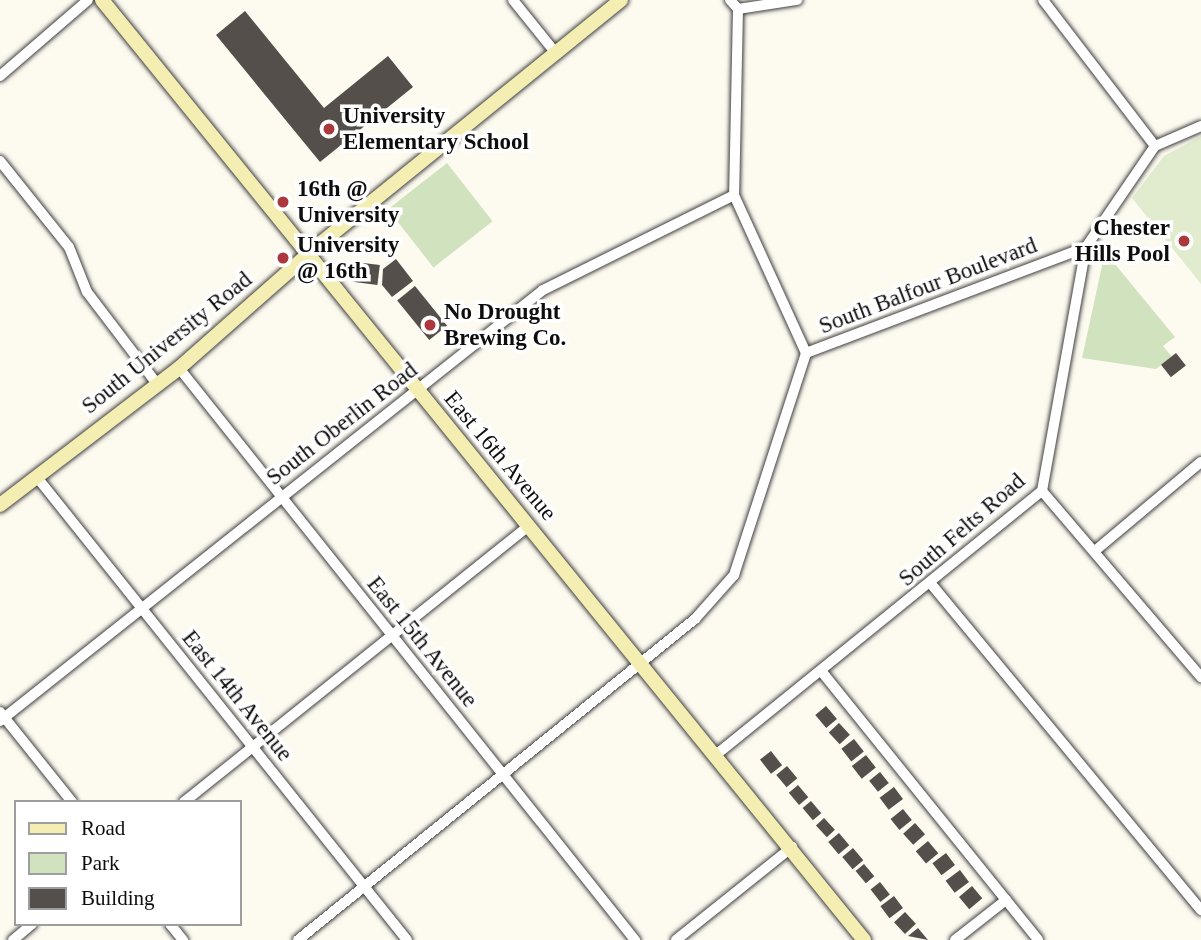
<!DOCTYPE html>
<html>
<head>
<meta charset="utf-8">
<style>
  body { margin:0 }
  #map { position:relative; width:1201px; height:940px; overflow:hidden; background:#fdfaf0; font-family:"Times New Roman",serif }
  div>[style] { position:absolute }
  .green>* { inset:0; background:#d1e3be; transform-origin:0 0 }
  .pitch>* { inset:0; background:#e1ecce }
  .building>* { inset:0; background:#554f4b; transform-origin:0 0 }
  .roads { filter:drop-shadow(0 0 2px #404040) drop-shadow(0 0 2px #404040) }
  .street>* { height:10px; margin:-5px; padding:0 5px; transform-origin:5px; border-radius:5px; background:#fff }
  .secondary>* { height:14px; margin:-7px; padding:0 7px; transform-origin:7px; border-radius:7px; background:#f4eeb3 }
  .dots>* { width:19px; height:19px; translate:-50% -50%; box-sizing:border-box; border:4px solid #fff; border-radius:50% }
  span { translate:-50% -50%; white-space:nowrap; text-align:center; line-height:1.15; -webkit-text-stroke:7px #fff; paint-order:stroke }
  .poi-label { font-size:23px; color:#0d0d0d; font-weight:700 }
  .left { translate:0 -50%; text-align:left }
  .right { translate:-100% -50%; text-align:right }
  .street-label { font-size:23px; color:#0d0d0d }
  .legend { position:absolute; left:14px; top:800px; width:228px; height:126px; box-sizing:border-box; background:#fff; border:2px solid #9e9e9e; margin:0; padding:9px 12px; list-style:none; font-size:21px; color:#0d0d0d }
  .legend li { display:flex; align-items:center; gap:14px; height:35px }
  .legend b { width:35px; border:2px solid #9e9e9e }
</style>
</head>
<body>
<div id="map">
  <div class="green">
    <div style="left:447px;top:163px;width:74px;height:75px;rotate:52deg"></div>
    <div style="clip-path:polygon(1105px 252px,1175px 337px,1163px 346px,1172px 357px,1156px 369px,1082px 358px)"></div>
  </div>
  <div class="pitch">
    <div style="clip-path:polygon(1201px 136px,1201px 284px,1132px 198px,1164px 156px)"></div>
  </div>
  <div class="building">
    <div style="clip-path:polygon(245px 11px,324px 108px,388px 56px,413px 87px,320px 162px,216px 35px)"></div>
    <div style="clip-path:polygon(396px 259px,413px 281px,392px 297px,382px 285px,383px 269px)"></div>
    <div style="left:355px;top:262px;width:25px;height:20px;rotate:7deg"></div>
    <div style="left:415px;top:286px;width:51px;height:23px;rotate:51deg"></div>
    <div style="left:1176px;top:353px;width:16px;height:19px;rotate:52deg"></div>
    <div style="left:826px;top:706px;width:17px;height:14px;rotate:50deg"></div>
    <div style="left:839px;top:723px;width:16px;height:14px;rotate:47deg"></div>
    <div style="left:854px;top:739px;width:16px;height:16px;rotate:52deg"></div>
    <div style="left:771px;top:751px;width:18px;height:14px;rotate:52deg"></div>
    <div style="left:866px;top:755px;width:16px;height:18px;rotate:52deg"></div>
    <div style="left:787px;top:766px;width:16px;height:14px;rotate:50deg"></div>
    <div style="left:880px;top:772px;width:14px;height:14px;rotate:51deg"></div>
    <div style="left:798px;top:785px;width:16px;height:12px;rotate:50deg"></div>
    <div style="left:894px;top:787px;width:15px;height:18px;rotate:53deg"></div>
    <div style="left:811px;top:801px;width:16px;height:11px;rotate:50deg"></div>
    <div style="left:903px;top:809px;width:14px;height:16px;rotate:51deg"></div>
    <div style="left:824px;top:818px;width:16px;height:11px;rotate:47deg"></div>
    <div style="left:915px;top:823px;width:15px;height:16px;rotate:48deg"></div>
    <div style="left:839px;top:833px;width:16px;height:14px;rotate:50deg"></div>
    <div style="left:928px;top:841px;width:16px;height:16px;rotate:50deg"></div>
    <div style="left:853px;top:848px;width:16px;height:14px;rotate:50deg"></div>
    <div style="left:946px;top:853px;width:15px;height:17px;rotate:53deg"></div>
    <div style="left:864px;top:864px;width:16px;height:11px;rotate:50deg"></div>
    <div style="left:960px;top:870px;width:15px;height:18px;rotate:53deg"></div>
    <div style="left:880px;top:882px;width:16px;height:12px;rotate:52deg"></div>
    <div style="left:972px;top:886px;width:16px;height:17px;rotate:50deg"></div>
    <div style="left:894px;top:896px;width:15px;height:17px;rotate:53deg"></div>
    <div style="left:905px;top:912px;width:16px;height:15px;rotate:47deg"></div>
    <div style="clip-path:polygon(918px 928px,928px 940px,908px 936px)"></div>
  </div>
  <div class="roads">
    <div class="street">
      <div style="left:513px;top:0;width:67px;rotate:51.1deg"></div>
      <div style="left:730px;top:0;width:12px;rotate:48deg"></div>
      <div style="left:1043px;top:0;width:184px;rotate:52.5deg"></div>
      <div style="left:738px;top:9px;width:186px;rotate:91.2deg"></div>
      <div style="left:734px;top:195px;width:174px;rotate:65.5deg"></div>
      <div style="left:738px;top:9px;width:60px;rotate:-8.7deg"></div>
      <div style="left:0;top:76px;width:116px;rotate:-40.8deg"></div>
      <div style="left:0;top:161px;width:110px;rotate:51.3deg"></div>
      <div style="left:69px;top:247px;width:48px;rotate:68.2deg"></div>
      <div style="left:87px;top:292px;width:116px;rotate:52.7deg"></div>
      <div style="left:179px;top:368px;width:732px;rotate:51.44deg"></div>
      <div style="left:36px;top:476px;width:594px;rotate:51.36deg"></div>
      <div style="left:1042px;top:491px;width:245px;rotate:49.5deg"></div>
      <div style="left:1096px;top:550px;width:137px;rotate:-40deg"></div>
      <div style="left:932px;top:585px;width:422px;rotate:50.4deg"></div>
      <div style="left:822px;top:672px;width:344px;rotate:51.1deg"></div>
      <div style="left:0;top:712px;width:115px;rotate:51.3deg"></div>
      <div style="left:0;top:721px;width:693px;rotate:-38.44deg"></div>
      <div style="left:543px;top:290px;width:213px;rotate:-26.4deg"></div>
      <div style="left:717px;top:754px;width:418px;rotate:-39deg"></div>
      <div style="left:1042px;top:491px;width:248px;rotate:-79.8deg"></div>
      <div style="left:184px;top:802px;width:442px;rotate:-38.7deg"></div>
      <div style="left:170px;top:924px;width:21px;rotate:51deg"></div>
      <div style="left:13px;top:940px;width:25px;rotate:-40deg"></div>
      <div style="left:298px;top:940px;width:511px;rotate:-38.96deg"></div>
      <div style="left:695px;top:619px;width:59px;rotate:-48.4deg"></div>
      <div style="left:734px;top:575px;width:233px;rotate:-72deg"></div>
      <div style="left:806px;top:353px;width:299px;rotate:-20.7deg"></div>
      <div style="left:1086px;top:247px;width:122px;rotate:-55.7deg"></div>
      <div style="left:1155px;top:146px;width:50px;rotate:-23.5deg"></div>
      <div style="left:676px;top:940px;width:149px;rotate:-38.7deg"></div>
      <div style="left:955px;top:940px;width:65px;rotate:-38.1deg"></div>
    </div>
    <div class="secondary">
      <div style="left:102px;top:0;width:1210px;rotate:50.97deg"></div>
      <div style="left:0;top:505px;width:225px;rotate:-37.4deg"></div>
      <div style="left:179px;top:368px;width:189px;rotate:-41.4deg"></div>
      <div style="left:321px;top:243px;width:386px;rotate:-39deg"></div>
    </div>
  </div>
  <div class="dots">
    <div style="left:329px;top:129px;background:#ab383c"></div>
    <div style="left:283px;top:202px;background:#ab383c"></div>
    <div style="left:1184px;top:241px;background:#ab383c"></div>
    <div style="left:283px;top:258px;background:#ab383c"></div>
    <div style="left:430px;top:325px;background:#ab383c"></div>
  </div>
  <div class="poi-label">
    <span class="left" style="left:343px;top:129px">University<br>Elementary School</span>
    <span class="left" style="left:297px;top:202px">16th @<br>University</span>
    <span class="right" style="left:1170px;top:241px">Chester<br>Hills Pool</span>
    <span class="left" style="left:297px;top:258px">University<br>@ 16th</span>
    <span class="left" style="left:444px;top:325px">No Drought<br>Brewing Co.</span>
  </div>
  <div class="street-label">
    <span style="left:928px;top:286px;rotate:-21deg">South Balfour Boulevard</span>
    <span style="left:167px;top:343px;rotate:-39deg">South University Road</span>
    <span style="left:342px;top:424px;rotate:-38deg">South Oberlin Road</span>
    <span style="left:500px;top:456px;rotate:50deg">East 16th Avenue</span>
    <span style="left:962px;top:530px;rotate:-41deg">South Felts Road</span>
    <span style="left:422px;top:642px;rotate:51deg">East 15th Avenue</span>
    <span style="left:237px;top:696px;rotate:51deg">East 14th Avenue</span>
  </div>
  <ul class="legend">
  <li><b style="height:9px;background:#f4eeb3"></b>Road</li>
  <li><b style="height:19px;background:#d1e3be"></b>Park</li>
  <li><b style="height:19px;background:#554f4b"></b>Building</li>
  </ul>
</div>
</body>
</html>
